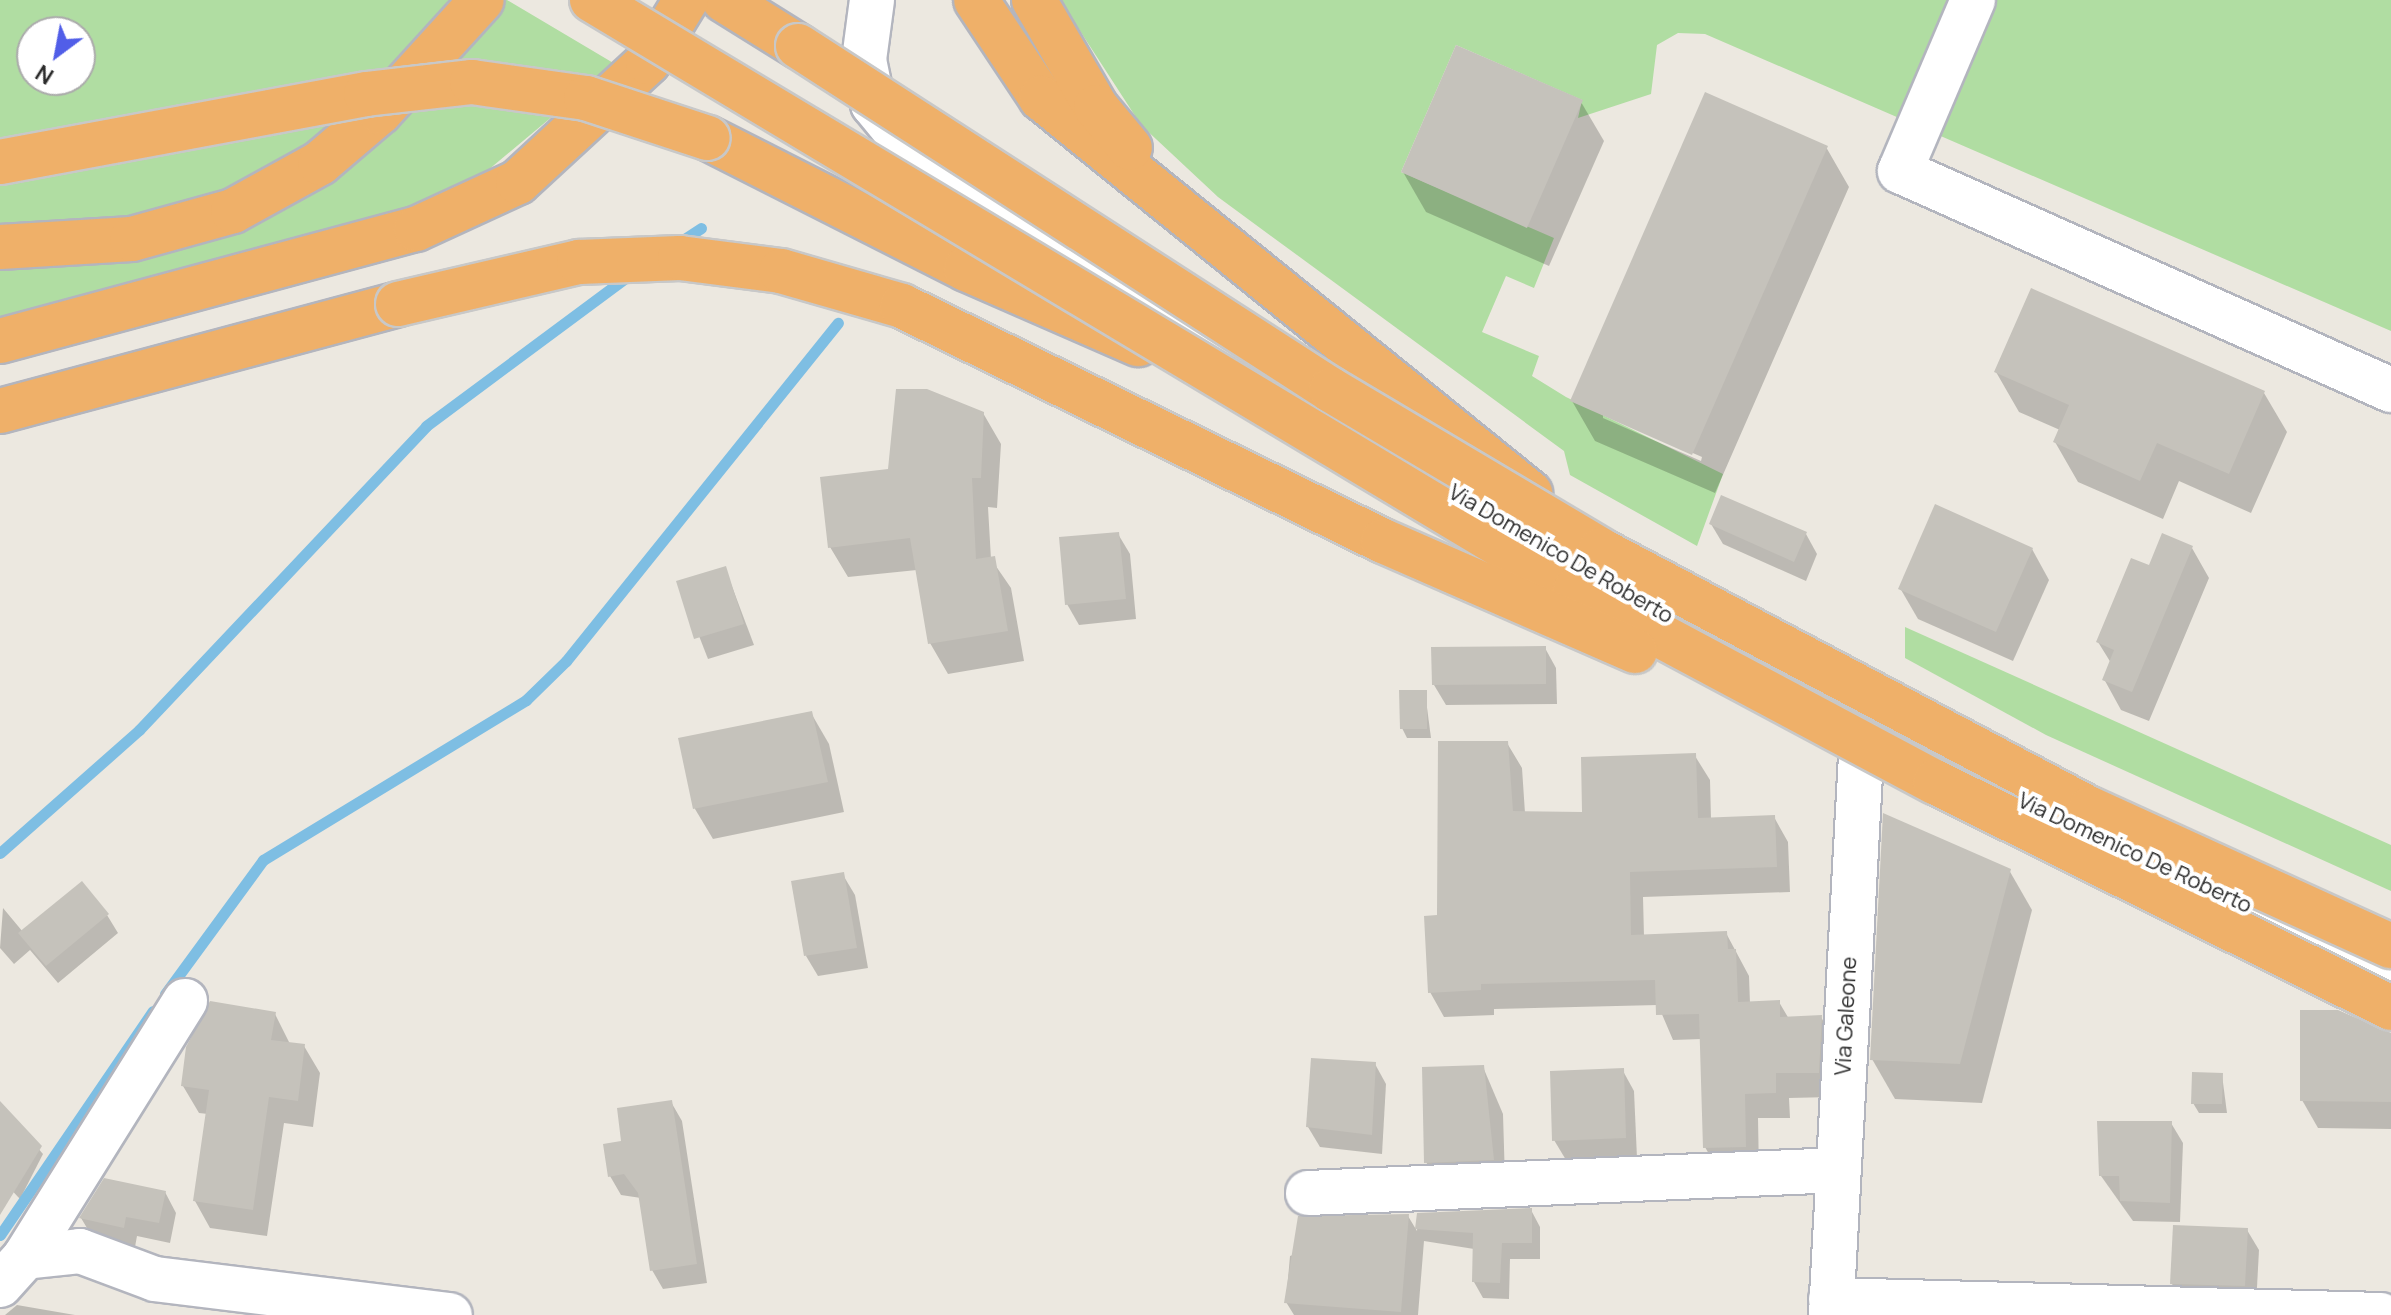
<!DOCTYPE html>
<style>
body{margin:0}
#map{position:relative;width:2391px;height:1315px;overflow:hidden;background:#ece8e0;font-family:Manrope,sans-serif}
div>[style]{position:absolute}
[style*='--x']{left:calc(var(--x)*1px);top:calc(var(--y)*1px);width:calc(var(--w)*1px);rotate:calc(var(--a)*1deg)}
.green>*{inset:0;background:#b0dda2}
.shadow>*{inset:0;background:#0003}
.stream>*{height:11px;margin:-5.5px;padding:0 5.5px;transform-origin:5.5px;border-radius:5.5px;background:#7ebee3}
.building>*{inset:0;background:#c5c2bb}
.roads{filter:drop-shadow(2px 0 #b3b5be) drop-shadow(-2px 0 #b3b5be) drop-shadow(0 2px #b3b5be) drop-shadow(0 -2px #b3b5be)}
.minor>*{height:44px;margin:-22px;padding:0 22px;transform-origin:22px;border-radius:22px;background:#fff}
.highway>*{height:44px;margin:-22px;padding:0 22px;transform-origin:22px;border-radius:22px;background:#efb069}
.bridges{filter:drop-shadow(2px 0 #c8c8c8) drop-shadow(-2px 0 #c8c8c8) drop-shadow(0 2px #c8c8c8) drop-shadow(0 -2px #c8c8c8)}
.highway-bridge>*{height:44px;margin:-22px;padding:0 22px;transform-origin:22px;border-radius:22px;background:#efb069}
span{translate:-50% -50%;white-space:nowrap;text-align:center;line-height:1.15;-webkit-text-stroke:8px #fff;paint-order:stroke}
.street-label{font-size:22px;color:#2c2c2c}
.north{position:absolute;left:16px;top:16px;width:80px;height:80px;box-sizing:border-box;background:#fff;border:2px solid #ababab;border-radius:50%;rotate:212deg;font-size:22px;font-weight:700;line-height:32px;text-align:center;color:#2c2c2c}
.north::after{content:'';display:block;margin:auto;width:28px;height:36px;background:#515ee8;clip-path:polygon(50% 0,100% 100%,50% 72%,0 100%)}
</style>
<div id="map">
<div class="green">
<div style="clip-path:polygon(evenodd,0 0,507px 0,615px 64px,481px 176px,364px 227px,0 322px,0 0,32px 32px,80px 32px,80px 80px,32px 80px,32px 32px)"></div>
<div style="clip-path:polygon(1060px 0,2391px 0,2391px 331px,1705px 34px,1678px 33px,1657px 45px,1651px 94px,1578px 118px,1582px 100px,1456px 45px,1401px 172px,1554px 238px,1534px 288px,1506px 276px,1482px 332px,1539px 356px,1532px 376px,1566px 397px,1723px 474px,1697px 546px,1570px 475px,1564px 451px,1218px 197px,1141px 125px)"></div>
<div style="clip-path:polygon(1905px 627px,2391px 845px,2391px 891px,2046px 735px,1905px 658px)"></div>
</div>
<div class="shadow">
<div style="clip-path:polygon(1581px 102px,1604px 141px,1549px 266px,1426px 212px,1403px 172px)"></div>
<div style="clip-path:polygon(evenodd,1826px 147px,1849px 187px,1715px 493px,1595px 441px,1572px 401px,1826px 147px,1603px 414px,1702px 457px,1701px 461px,1603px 418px,1603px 414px)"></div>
<div style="clip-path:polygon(1996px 372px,2264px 393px,2287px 432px,2251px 513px,2179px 481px,2163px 519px,2078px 482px,2055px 442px,2060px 430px,2019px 412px)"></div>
<div style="clip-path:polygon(983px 413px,1001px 444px,997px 508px,988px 507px,991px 559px,1011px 588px,1024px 661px,948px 674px,930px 643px,917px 570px,848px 577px,830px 547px,890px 471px)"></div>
<div style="clip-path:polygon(1711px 524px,1806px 534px,1817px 554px,1806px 581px,1723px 544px)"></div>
<div style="clip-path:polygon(1118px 534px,1130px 554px,1136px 619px,1079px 625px,1067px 604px)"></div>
<div style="clip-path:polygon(2192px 548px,2209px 578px,2149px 721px,2121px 710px,2104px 679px,2111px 663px,2098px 642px,2150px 568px)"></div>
<div style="clip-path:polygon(2032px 549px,2049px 580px,2013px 661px,1918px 619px,1900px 588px)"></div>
<div style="clip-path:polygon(725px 568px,754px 645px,708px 659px,678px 582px)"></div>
<div style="clip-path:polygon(1545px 648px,1556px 668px,1557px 704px,1446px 705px,1434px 685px)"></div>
<div style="clip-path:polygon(1425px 692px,1431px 738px,1407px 738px,1402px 728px)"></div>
<div style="clip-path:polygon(811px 713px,829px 744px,844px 812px,713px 839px,695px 809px,681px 740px)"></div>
<div style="clip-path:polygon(1507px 743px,1522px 768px,1525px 813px,1584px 814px,1695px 756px,1710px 780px,1711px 819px,1774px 817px,1788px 842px,1790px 892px,1643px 897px,1644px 936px,1726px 933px,1749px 976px,1750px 1003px,1779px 1002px,1789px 1019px,1821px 1017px,1835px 1042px,1832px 1097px,1789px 1098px,1790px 1118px,1758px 1118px,1759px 1172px,1719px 1172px,1705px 1147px,1702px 1039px,1673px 1040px,1658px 1005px,1494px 1009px,1494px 1015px,1444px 1017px,1430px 992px,1439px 917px)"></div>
<div style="clip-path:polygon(2009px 870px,2032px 910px,1982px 1103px,1895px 1099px,1872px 1059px)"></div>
<div style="clip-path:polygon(843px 875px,855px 895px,868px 968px,818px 976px,806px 956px)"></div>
<div style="clip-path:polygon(3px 908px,23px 932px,107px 915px,118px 933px,58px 983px,30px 950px,14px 964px,0 948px)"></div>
<div style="clip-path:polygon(275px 1014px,290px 1044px,304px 1046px,320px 1073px,313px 1127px,284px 1123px,267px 1236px,210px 1228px,195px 1201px,208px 1114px,199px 1113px,183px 1086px)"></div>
<div style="clip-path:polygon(2391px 1035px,2391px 1129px,2318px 1128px,2302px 1100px)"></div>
<div style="clip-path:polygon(1375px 1064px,1386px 1084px,1382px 1154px,1320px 1147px,1308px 1127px)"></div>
<div style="clip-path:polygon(1483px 1067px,1503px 1114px,1505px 1180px,1438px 1183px,1426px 1162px)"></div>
<div style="clip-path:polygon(1623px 1071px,1634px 1091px,1637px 1158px,1566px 1160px,1554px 1140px)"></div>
<div style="clip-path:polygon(2222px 1075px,2227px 1113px,2199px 1113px,2193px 1103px)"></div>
<div style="clip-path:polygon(671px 1102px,682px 1121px,707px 1283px,663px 1289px,652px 1270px,641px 1198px,621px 1195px,610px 1176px,624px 1143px)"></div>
<div style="clip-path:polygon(0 1104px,43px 1154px,20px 1199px,0 1178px)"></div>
<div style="clip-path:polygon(2171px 1123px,2183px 1143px,2180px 1222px,2133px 1221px,2101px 1176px)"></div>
<div style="clip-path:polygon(165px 1192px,176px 1213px,170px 1243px,137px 1236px,135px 1247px,93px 1238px,81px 1218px)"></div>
<div style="clip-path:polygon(1531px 1210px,1540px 1227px,1540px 1259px,1510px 1259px,1509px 1299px,1483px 1298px,1474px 1282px,1474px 1249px,1424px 1241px,1418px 1315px,1294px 1315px,1286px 1302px,1290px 1256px,1408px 1216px,1417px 1231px,1418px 1215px)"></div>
<div style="clip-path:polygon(2247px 1230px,2259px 1250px,2256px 1306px,2184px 1304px,2172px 1284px)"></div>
<div style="clip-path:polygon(17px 1305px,75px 1315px,5px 1315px)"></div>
</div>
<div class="stream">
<div style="--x:675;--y:245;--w:31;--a:-33"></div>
<div style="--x:0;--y:853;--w:186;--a:-41.5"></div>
<div style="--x:139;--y:730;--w:418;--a:-46.6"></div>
<div style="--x:426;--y:426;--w:255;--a:-36.6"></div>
<div style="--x:165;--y:994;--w:166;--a:-53.8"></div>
<div style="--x:263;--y:860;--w:308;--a:-31.3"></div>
<div style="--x:526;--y:700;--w:56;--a:-44.3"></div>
<div style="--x:566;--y:661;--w:434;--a:-51.2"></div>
<div style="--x:0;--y:1235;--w:271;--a:-55.7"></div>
</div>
<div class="building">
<div style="clip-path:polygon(1456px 45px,1583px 100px,1527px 228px,1401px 172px)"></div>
<div style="clip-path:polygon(1705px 92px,1828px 146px,1692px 455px,1570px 401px)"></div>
<div style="clip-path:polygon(2031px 288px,2265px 391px,2229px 474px,2157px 443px,2140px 481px,2053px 442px,2069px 405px,1994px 372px)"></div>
<div style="clip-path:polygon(896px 389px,927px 389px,984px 412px,981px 478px,972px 478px,976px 559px,995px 556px,1008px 631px,928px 644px,910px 538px,828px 548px,820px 477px,888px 469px)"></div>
<div style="clip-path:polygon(1721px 495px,1807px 532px,1794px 562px,1709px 524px)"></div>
<div style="clip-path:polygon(1935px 504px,2033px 548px,1996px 632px,1898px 589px)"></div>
<div style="clip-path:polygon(1119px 532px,1126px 599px,1065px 605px,1059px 537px)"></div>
<div style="clip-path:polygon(2162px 533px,2193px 546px,2132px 692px,2102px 680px,2114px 650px,2096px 642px,2131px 558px,2149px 565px)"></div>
<div style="clip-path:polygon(726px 566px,744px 624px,694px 639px,676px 581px)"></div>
<div style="clip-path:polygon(1546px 646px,1546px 684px,1432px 685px,1431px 647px)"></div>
<div style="clip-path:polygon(1399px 690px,1427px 690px,1427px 729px,1400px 729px)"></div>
<div style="clip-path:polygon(812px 711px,828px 782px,693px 809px,678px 738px)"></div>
<div style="clip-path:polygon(1438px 741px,1508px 741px,1513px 811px,1582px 812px,1581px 757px,1696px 753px,1698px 818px,1775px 815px,1777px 867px,1630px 872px,1631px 935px,1727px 931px,1728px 949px,1736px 949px,1738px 1002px,1780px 1000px,1780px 1017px,1822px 1015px,1819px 1073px,1776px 1073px,1776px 1093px,1745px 1094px,1746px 1147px,1703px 1148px,1699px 1014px,1656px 1015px,1655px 980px,1481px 984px,1481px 990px,1428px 993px,1424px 916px,1437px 915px)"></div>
<div style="clip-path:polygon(1883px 813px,2011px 869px,1960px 1064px,1870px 1060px)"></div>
<div style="clip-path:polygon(844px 872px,857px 948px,804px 956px,791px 881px)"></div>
<div style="clip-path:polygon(82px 881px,109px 914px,46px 966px,18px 933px)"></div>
<div style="clip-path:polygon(210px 1001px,276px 1012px,271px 1040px,305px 1044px,298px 1101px,269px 1097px,253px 1210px,193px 1201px,209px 1090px,181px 1086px,186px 1047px)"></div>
<div style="clip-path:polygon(2300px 1010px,2338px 1010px,2391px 1033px,2391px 1102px,2300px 1101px)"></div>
<div style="clip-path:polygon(1311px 1058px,1376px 1062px,1372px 1135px,1306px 1127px)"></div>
<div style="clip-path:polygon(1484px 1065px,1494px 1160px,1424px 1163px,1422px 1067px)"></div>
<div style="clip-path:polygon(1624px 1068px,1626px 1138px,1552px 1141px,1550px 1071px)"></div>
<div style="clip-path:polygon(2192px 1072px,2223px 1073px,2222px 1104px,2191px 1104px)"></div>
<div style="clip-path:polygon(672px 1100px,697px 1264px,650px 1271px,638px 1193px,624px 1174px,608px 1177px,603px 1144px,621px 1141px,617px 1108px)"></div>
<div style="clip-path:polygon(0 1101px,42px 1146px,0 1215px)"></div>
<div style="clip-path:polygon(2097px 1121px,2172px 1121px,2170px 1203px,2120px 1201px,2119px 1176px,2099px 1176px)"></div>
<div style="clip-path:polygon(104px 1178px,166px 1191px,159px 1223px,126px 1217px,124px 1228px,79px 1218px)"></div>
<div style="clip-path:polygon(1532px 1208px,1532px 1243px,1502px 1243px,1500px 1283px,1472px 1282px,1473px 1233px,1415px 1229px,1417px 1213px)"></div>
<div style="clip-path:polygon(1409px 1214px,1401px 1312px,1284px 1303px,1298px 1216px)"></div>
<div style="clip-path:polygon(2173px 1225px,2248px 1228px,2245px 1286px,2170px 1284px)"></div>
</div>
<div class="roads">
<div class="minor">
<div style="--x:872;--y:0;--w:61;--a:97.6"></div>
<div style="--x:864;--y:60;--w:45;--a:78.4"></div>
<div style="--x:873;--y:104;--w:58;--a:50.6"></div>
<div style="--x:910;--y:149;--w:446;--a:33"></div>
<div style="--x:1973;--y:0;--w:186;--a:113.1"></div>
<div style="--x:1900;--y:171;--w:538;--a:24.04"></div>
<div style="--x:1413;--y:468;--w:311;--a:30.1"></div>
<div style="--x:1771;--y:671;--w:259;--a:27.2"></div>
<div style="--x:2001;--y:789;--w:431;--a:25.3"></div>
<div style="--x:1308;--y:1193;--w:530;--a:-2.48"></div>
<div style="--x:25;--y:1257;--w:302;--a:-58"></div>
<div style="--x:0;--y:1285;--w:38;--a:-48"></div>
<div style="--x:25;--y:1257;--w:55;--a:-6.2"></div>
<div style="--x:80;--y:1251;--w:80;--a:20.5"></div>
<div style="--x:155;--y:1279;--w:297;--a:7"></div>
<div style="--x:1831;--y:1300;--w:550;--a:1.56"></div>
<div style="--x:1831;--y:1315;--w:598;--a:-86.93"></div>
</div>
<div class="highway">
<div style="--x:724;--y:0;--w:87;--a:31.9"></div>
<div style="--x:976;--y:0;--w:118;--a:56.4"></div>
<div style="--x:1041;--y:98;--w:629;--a:38.93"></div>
<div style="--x:1034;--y:0;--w:124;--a:59.9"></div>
<div style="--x:1096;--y:107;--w:53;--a:50.3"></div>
<div style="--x:708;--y:138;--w:289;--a:26.9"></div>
<div style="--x:966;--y:269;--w:188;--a:23.6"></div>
<div style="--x:0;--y:247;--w:132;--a:-3.5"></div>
<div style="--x:132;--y:239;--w:105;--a:-15.5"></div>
<div style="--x:233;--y:211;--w:99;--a:-28.9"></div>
<div style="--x:320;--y:163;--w:79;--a:-40.4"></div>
<div style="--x:380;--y:112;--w:151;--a:-47.7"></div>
<div style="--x:0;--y:341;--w:431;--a:-15.1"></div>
<div style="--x:416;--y:229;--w:112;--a:-24.7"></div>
<div style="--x:518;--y:182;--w:177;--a:-42.7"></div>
<div style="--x:648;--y:62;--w:73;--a:-58.5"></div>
<div style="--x:0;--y:411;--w:412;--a:-15"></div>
</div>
</div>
<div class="bridges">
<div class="highway-bridge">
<div style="--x:592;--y:0;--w:1146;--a:30.97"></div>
<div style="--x:1575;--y:590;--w:408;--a:28.1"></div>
<div style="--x:1935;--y:782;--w:509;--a:26.36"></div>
<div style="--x:798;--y:46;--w:634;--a:32.84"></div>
<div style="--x:1331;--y:390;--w:313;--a:30.7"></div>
<div style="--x:1600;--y:550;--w:554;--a:27.86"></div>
<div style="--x:2090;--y:809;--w:331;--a:24.5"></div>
<div style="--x:0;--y:162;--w:372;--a:-10.5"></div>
<div style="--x:366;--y:94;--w:107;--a:-6.5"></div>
<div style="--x:472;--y:82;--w:115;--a:8"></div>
<div style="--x:586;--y:98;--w:128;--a:18.2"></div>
<div style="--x:398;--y:304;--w:186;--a:-13.1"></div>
<div style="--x:579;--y:262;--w:101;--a:-2.3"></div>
<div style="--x:680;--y:258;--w:102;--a:7.3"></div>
<div style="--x:781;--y:271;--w:126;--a:16.1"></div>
<div style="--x:902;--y:306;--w:535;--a:26.04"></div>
<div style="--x:1383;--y:541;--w:275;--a:23.6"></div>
</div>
</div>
<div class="street-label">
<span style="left:1561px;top:554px;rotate:30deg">Via Domenico De Roberto</span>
<span style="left:2135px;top:853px;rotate:25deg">Via Domenico De Roberto</span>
<span style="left:1846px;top:1016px;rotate:-87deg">Via Galeone</span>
</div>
<div class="north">N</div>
</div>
